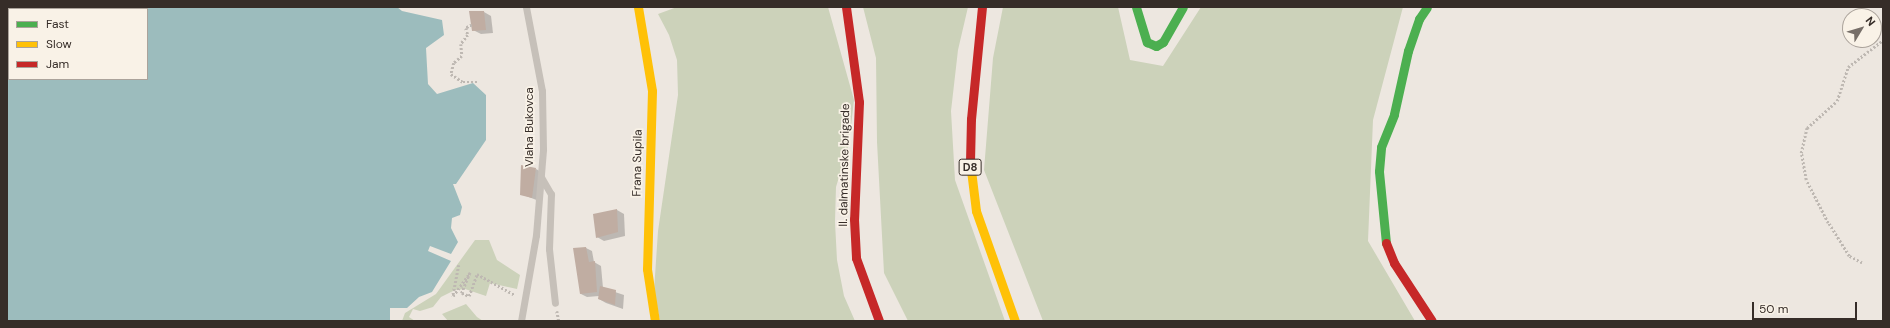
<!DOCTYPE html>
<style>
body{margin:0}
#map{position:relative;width:1890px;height:328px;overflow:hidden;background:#ede7e0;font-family:"DM Sans",sans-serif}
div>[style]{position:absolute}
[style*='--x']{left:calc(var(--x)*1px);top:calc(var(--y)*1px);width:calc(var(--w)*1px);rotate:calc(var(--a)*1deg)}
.green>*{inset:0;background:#ccd2ba}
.water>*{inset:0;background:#9cbcbd}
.shadow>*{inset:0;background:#0003}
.building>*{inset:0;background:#c0ada2}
.path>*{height:2.5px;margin-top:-1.25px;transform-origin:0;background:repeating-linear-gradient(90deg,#beb8b2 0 2px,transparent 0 4px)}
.lane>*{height:7px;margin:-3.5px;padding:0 3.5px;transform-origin:3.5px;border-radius:3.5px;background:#c6c0b9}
.fast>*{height:9px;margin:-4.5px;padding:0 4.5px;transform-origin:4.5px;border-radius:4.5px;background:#4caf50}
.slow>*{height:9px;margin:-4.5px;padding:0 4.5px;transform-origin:4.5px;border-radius:4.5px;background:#ffc107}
.jam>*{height:9px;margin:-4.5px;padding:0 4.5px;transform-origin:4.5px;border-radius:4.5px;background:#c62828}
span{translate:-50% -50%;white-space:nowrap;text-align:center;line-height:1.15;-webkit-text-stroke:3.5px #f9f2e7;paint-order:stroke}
.shield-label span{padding:1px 3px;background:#f9f2e7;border:1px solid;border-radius:3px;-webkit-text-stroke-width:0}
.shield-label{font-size:11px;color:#362d28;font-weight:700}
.street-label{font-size:12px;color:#362d28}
.frame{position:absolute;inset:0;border:8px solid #362d28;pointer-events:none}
.legend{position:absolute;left:8px;top:8px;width:140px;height:72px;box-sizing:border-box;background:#f9f2e7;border:1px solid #aba39b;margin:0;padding:5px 7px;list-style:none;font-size:12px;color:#362d28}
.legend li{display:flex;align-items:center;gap:8px;height:20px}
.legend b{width:20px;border:1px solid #aba39b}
.north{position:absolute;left:1842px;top:8px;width:40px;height:40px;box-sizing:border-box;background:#f9f2e7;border:1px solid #aba39b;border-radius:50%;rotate:52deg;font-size:11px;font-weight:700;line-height:16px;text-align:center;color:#362d28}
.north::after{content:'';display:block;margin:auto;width:14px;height:18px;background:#766e68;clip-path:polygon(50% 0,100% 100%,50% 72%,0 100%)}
.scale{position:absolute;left:1752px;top:302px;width:105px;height:18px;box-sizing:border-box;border:2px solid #362d28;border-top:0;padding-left:5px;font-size:12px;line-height:14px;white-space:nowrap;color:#362d28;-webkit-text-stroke:3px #f9f2e7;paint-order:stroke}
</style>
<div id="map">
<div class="green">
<div style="clip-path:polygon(677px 7px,828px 7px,854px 100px,849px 144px,836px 187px,835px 222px,837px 260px,844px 296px,855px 321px,660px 321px,654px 291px,658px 231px,678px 95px,677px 60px,669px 35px,658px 14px)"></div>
<div style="clip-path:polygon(863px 7px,968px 7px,958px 50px,951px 111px,955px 180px,1005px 321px,908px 321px,884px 273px,877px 142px,876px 58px)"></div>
<div style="clip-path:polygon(1003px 7px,1118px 7px,1130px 60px,1163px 66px,1201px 7px,1403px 7px,1373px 120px,1368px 241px,1415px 321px,1043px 321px,984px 170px,993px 58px)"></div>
<div style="clip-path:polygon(475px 240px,489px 240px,497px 260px,520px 275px,517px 289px,490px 283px,486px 296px,465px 289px,455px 290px,441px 297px,433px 307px,420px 311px,413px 309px,409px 317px,415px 321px,402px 321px,405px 313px,436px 294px)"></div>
<div style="clip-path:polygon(466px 304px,477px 317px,483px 321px,448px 321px,442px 314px)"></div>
</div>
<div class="water">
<div style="clip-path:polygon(evenodd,7px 7px,397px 7px,402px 11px,442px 20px,444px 35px,426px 48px,428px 84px,437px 94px,473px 83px,486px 95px,486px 140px,456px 184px,453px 184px,462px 207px,460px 215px,452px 218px,451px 228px,458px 242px,451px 254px,430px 246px,428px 251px,451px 261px,432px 292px,419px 297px,407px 308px,390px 308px,390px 321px,7px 321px,7px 7px,9px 9px,147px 9px,147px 79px,9px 79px,9px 9px)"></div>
</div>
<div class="shadow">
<div style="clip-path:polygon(484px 12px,491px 16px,493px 33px,481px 34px,473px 30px)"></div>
<div style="clip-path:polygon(536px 169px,543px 173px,539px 201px,521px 194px)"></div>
<div style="clip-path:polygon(617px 210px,624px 214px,625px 236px,604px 241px,597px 237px)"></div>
<div style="clip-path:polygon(586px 248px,592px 251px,594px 262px,601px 266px,603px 288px,624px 295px,623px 309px,606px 303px,599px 299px,599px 296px,587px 297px,581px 294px)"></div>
</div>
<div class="building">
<div style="clip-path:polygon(469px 11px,484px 11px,486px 30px,472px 31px)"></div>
<div style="clip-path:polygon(521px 165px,536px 168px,532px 198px,520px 195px)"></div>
<div style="clip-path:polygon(617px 209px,618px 232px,596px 238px,593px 214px)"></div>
<div style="clip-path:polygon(586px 247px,589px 262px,595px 261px,597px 292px,580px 294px,573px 248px)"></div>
<div style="clip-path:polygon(600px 286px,616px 290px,615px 305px,598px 299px)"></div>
</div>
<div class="path">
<div style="--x:472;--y:25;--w:7;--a:153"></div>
<div style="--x:466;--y:28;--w:7;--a:74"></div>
<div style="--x:468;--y:35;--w:11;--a:128"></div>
<div style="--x:461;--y:44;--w:12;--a:85"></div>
<div style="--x:462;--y:56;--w:11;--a:139"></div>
<div style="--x:454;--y:63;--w:11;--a:105"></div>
<div style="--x:451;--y:74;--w:14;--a:34"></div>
<div style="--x:463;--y:82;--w:15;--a:0"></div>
<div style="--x:1862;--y:263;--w:15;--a:-152"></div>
<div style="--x:1849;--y:256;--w:39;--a:-122"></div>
<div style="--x:1828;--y:223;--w:48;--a:-117.1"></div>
<div style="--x:1806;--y:180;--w:27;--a:-100"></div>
<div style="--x:1801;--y:153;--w:26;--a:-77"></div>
<div style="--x:1807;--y:128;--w:40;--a:-42"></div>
<div style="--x:1837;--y:101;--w:36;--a:-72"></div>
<div style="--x:1848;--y:67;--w:44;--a:-37.6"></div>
<div style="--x:459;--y:265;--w:32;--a:101"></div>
<div style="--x:453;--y:296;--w:29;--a:-54"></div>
<div style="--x:470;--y:273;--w:22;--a:112"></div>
<div style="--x:462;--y:293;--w:8;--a:23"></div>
<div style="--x:469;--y:296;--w:23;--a:-70"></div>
<div style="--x:477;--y:274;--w:43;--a:28.9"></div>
<div style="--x:557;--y:311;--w:10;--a:79"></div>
</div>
<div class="lane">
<div style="--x:541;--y:177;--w:20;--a:60"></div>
<div style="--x:551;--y:194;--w:55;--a:92.1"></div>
<div style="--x:549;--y:249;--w:54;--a:83.7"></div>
<div style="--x:521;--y:321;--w:87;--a:-80.1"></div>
<div style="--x:536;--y:235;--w:86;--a:-85.3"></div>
<div style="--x:543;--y:149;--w:58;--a:-91"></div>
<div style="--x:542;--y:91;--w:86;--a:-100.8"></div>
</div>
<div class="fast">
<div style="--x:1136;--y:7;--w:37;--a:73"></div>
<div style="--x:1147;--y:42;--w:10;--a:24"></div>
<div style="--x:1156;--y:46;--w:8;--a:-30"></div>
<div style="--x:1163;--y:42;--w:40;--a:-60.3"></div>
<div style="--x:1386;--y:243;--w:72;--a:-95.6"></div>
<div style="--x:1379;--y:171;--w:24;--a:-85"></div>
<div style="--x:1381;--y:147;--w:35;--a:-68"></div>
<div style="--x:1394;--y:114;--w:65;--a:-77.5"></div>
<div style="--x:1408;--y:51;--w:34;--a:-71"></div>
<div style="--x:1419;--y:19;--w:14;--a:-56"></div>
</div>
<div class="slow">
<div style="--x:638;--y:7;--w:85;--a:80.5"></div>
<div style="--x:652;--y:91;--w:178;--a:91.6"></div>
<div style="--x:647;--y:269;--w:53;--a:81.3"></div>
<div style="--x:970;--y:162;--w:49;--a:83"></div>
<div style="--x:976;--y:211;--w:117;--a:70.5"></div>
</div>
<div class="jam">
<div style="--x:846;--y:7;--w:96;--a:82.2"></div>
<div style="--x:859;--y:102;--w:117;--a:92.4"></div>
<div style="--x:854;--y:219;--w:39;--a:87"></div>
<div style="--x:856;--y:258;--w:67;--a:69.9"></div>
<div style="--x:970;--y:162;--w:43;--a:-88.7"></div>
<div style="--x:971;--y:119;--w:113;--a:-84.4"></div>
<div style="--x:1386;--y:243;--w:22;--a:68"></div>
<div style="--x:1394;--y:263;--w:69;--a:56.8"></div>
</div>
<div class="shield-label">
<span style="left:970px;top:167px">D8</span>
</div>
<div class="street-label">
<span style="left:530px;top:127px;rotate:-90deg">Vlaha Bukovca</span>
<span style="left:638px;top:163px;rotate:-89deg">Frana Supila</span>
<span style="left:845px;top:165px;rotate:-89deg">II. dalmatinske brigade</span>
</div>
<div class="frame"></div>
<ul class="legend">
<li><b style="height:5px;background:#4caf50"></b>Fast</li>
<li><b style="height:5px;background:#ffc107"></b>Slow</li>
<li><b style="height:5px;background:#c62828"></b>Jam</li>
</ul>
<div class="north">N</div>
<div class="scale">50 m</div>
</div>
